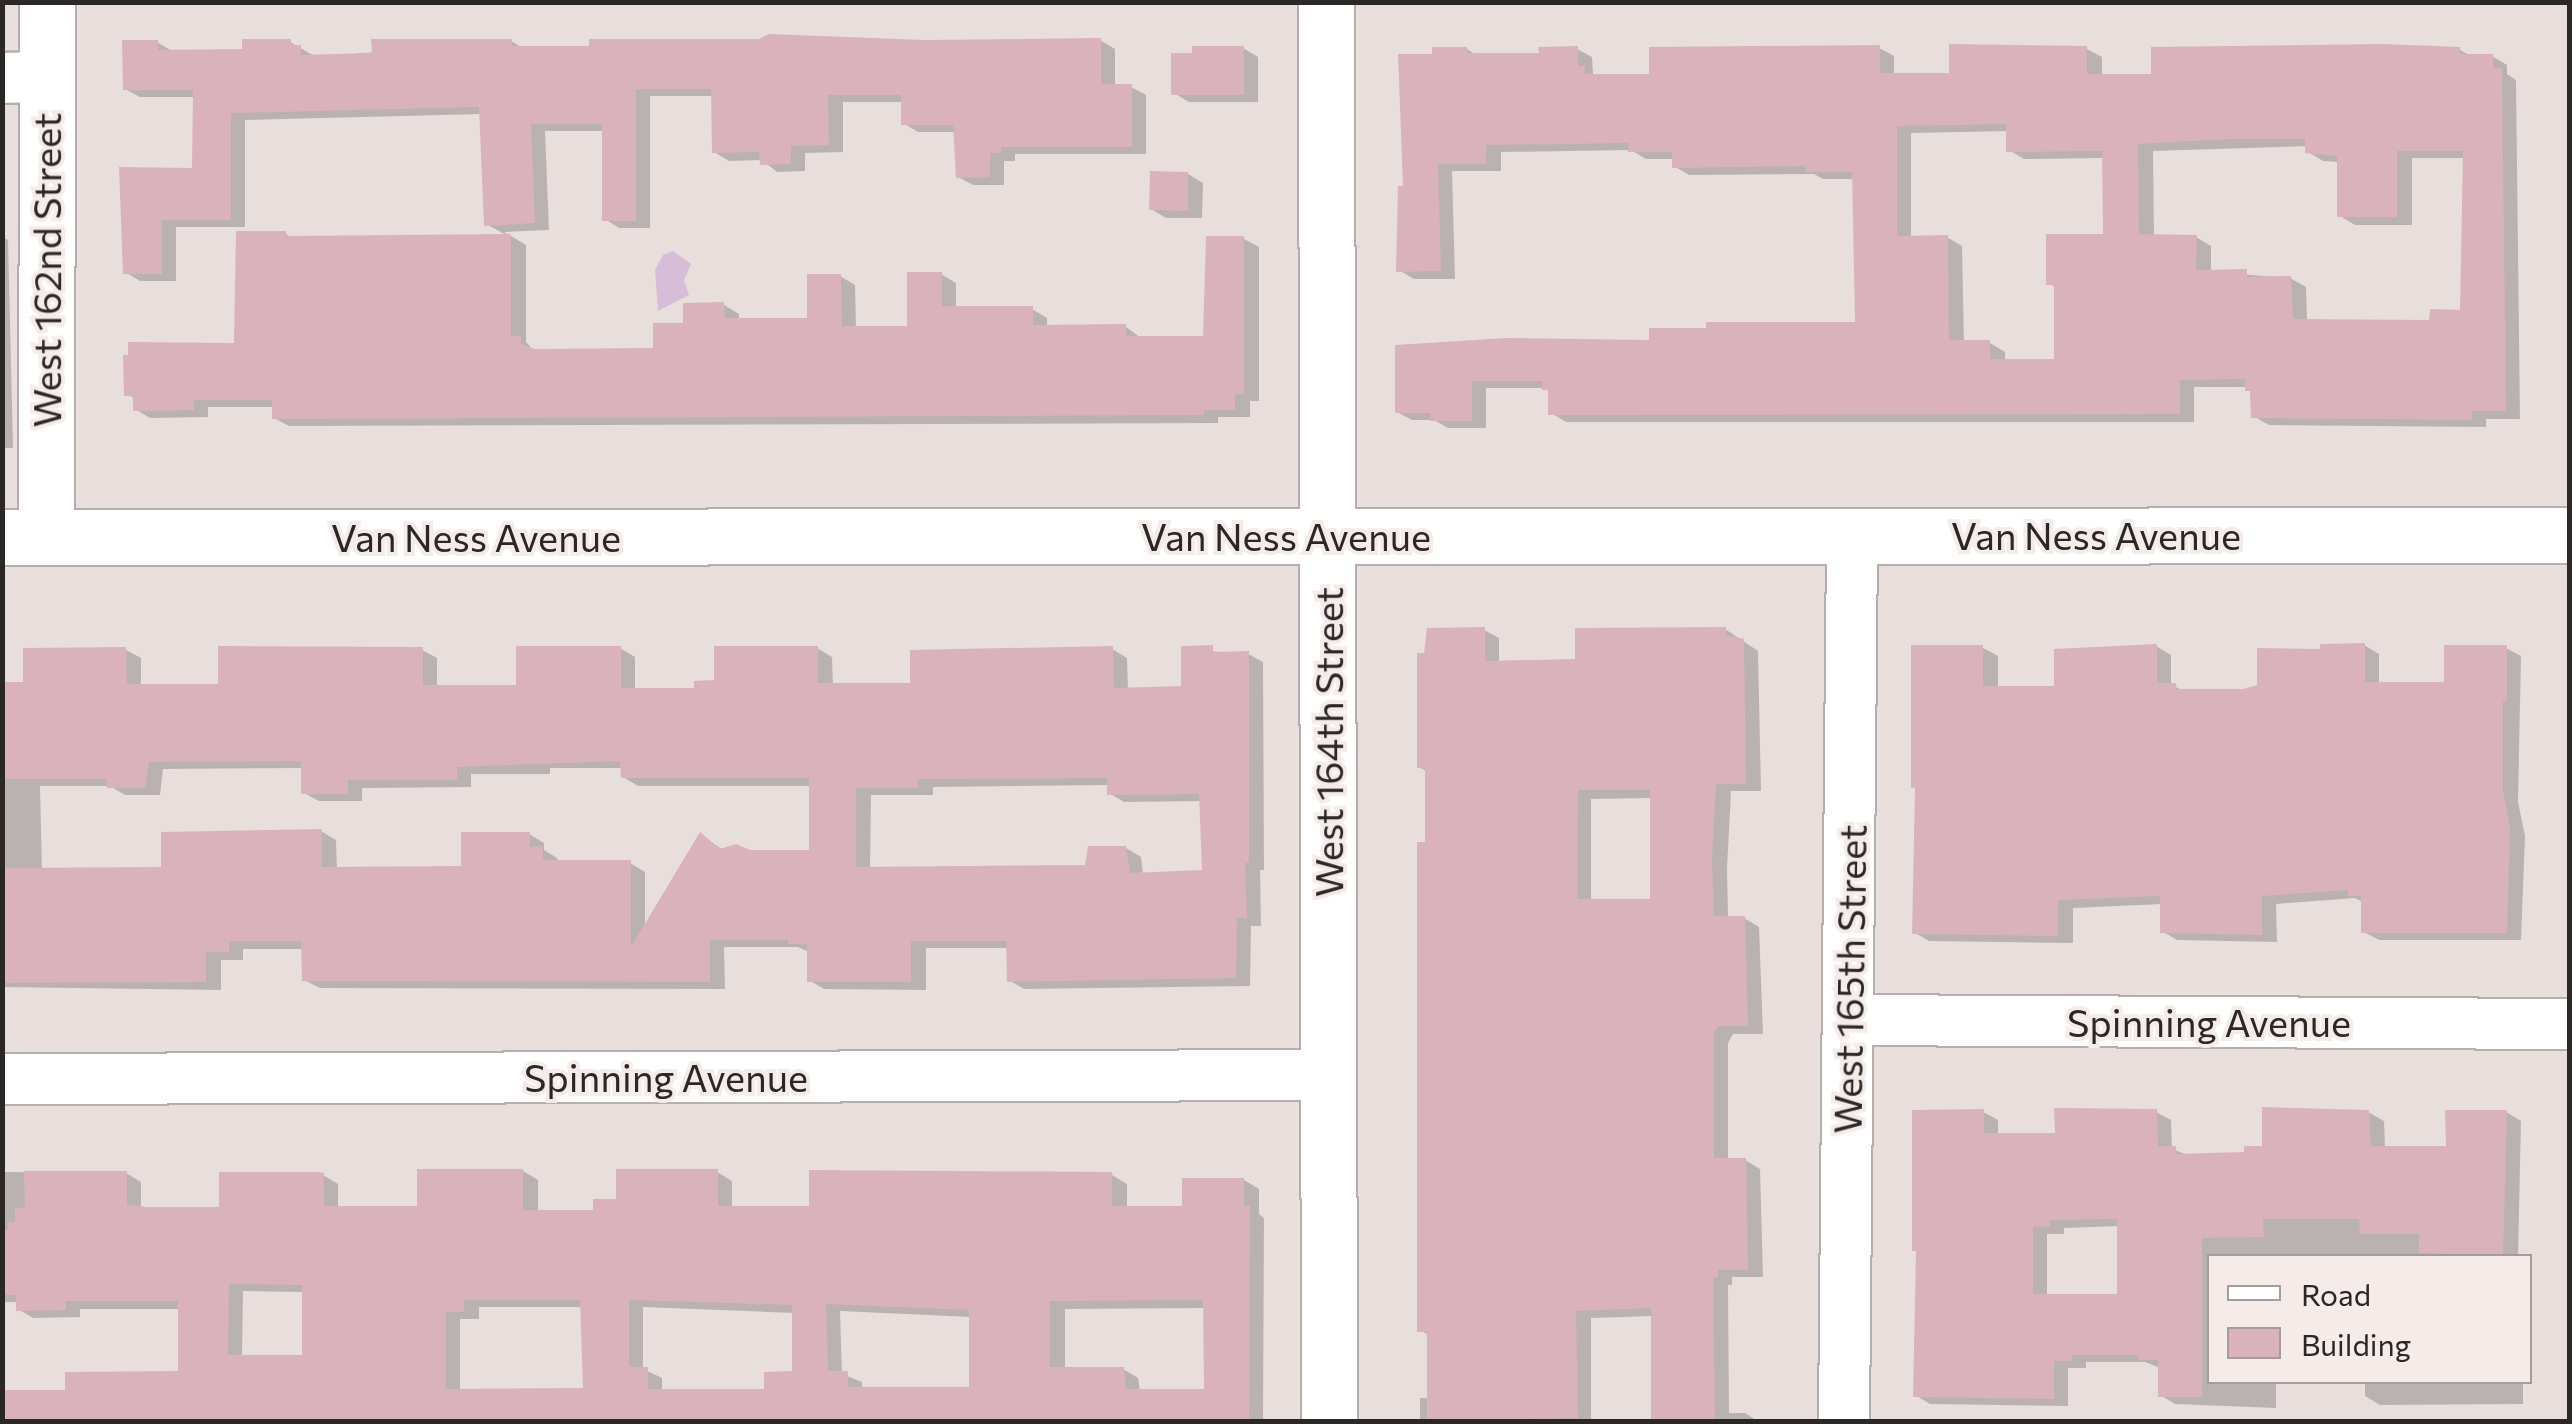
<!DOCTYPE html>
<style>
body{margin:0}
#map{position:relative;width:2572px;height:1424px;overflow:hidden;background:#e8dfdc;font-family:Commissioner,sans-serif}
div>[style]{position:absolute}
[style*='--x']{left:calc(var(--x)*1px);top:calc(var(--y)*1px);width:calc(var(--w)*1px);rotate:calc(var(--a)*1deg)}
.water>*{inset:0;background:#d8bdd8}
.shadow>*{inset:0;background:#0003}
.building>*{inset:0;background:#dab2bd}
.roads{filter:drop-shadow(2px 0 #b6aeac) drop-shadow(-2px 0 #b6aeac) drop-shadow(0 2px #b6aeac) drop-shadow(0 -2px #b6aeac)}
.street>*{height:50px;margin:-25px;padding:0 25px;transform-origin:25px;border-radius:25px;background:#fff}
.secondary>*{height:55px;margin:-27.5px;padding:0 27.5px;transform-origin:27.5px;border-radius:27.5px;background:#fff}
span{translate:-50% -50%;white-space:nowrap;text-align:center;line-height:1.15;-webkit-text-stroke:8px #f5ecea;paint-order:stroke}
.street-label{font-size:38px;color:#2a2726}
.frame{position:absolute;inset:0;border:5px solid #2a2726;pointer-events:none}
.legend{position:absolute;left:2207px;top:1254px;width:325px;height:130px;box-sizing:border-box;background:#f5ecea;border:2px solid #a49d9c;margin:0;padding:12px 18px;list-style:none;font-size:30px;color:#2a2726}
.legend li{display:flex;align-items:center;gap:20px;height:50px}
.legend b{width:50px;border:2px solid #a49d9c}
</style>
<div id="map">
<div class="water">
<div style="clip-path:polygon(673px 251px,691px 264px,684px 280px,689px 295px,658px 311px,655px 270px,663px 255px)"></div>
</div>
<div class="shadow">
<div style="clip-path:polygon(1100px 40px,1115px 49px,1115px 87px,1131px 87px,1146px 95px,1146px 154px,1015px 154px,1015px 161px,1004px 161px,1004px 185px,973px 185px,958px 177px,956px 132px,918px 132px,903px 123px,903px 102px,843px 102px,843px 152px,805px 153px,805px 171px,777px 172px,762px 160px,729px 161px,714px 152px,713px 96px,650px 96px,650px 228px,619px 228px,605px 219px,605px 131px,545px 131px,549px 230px,504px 232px,526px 245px,526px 342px,535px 352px,656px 351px,685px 325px,724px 305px,739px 314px,739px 321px,810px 321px,840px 276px,855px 285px,856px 329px,910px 329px,941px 274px,956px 283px,956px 309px,1032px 309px,1047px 318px,1047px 328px,1126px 327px,1141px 338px,1205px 338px,1244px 239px,1259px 247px,1259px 401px,1250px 401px,1250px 417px,1218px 417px,1218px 423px,289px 426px,274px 418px,274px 407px,208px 407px,208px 417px,150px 418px,135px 409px,135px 399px,127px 394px,237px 345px,286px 234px,294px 239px,508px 236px,486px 224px,482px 114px,245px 120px,245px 227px,176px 227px,176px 281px,140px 281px,125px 272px,195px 170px,196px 97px,140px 97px,125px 89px,157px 42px,172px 51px,244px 51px,290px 42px,316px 57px,511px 41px,525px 49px)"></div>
<div style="clip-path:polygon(1243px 48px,1258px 57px,1258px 102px,1189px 102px,1174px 93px)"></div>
<div style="clip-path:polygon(evenodd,1879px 48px,1894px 56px,1894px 75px,1951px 75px,2087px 49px,2102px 57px,2102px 76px,2154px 76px,2460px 50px,2471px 56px,2492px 56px,2507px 65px,2507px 74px,2516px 80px,2520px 419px,2486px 419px,2486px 427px,2269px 425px,2253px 416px,2253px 393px,2247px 387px,2194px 387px,2194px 422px,1566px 422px,1551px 413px,1551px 392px,1543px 388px,1486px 388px,1486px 428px,1448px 428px,1434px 420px,1412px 420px,1397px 412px,1397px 348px,1652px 343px,1857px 325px,1855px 179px,1823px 179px,1814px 174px,1689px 175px,1674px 166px,1674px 159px,1646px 159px,1631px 150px,1501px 152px,1501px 171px,1452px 171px,1455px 279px,1414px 279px,1399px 270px,1406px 189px,1435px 57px,1467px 49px,1478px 56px,1542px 56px,1577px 49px,1592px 57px,1593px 74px,1597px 76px,1651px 76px,1879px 48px,2009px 131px,2009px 150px,2024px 159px,2105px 158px,2105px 236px,2049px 283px,2057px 288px,2057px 362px,2005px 362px,2005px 352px,1990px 343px,1964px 343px,1962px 246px,1947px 237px,1911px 238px,1911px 133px,2009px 131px,1879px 48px,2308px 146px,2308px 152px,2323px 161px,2339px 162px,2340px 216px,2355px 225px,2412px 225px,2412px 158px,2466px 158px,2463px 312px,2432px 322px,2307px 321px,2306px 287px,2290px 278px,2211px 272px,2211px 246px,2196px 237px,2154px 237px,2153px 151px,2308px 146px)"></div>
<div style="clip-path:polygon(1188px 174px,1203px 183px,1202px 218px,1166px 218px,1151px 209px)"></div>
<div style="clip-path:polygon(2px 237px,8px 240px,13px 448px,2px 448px)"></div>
<div style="clip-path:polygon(evenodd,1725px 629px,1758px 651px,1761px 791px,1731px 791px,1727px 869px,1728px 918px,1744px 918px,1759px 927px,1763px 1034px,1733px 1034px,1728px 1043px,1728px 1160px,1745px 1160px,1760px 1169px,1763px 1277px,1732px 1277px,1732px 1285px,1728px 1285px,1729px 1413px,1745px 1413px,1759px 1422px,1653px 1422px,1653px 1316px,1591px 1318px,1591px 1422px,1420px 1422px,1420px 1398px,1430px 1398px,1430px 1336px,1420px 1330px,1428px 772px,1419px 767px,1484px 630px,1499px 638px,1499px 663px,1577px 662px,1725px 629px,1653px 798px,1653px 901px,1591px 901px,1591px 799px,1653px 798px)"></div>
<div style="clip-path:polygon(2364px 645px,2379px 654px,2379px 685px,2447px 685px,2506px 648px,2521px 656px,2518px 802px,2525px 836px,2521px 940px,2379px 940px,2364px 932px,2363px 902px,2355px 898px,2276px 904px,2277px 942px,2177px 940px,2162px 931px,2162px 904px,2073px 908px,2073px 943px,1929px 941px,1914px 932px,1983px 648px,1998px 656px,1998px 688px,2057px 688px,2156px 646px,2171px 655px,2171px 685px,2185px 691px,2244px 691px,2260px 687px,2322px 651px)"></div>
<div style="clip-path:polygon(evenodd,620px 648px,635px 657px,635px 690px,697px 690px,817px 648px,832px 657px,833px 686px,912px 686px,1112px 649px,1127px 658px,1128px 690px,1183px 689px,1183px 649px,1248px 654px,1263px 662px,1264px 870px,1260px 870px,1261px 926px,1251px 926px,1250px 986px,1024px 989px,1009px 980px,1009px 948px,926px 948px,926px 990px,824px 989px,809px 980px,809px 952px,798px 947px,724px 947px,725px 989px,320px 988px,304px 980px,304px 949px,243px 949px,243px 960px,221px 960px,221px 990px,2px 987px,2px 685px,25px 684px,126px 650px,141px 658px,141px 686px,220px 686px,422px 650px,437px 658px,437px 687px,519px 687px,620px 648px,304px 768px,304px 793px,319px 801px,362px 801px,362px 788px,471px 787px,471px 774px,550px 774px,550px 768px,623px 768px,623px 777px,638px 786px,811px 786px,811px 852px,723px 850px,701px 835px,645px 928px,645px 872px,630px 863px,558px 863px,557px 858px,544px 850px,544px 843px,529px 834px,464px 869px,337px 870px,336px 840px,321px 831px,163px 869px,42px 870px,40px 786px,110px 786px,125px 795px,160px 795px,163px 769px,304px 768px,620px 648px,1109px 785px,1109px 793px,1124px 802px,1202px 801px,1205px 873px,1143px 875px,1141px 857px,1126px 848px,1087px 868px,870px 869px,871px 795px,933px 795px,933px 787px,1109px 785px)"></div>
<div style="clip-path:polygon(evenodd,1983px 1112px,1998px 1120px,1998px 1136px,2057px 1136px,2156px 1112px,2171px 1120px,2172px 1149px,2190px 1156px,2246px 1155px,2368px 1112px,2384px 1121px,2385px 1148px,2448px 1148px,2506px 1112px,2521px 1121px,2518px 1256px,2210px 1256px,2210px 1382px,2276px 1382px,2276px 1408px,2175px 1404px,2160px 1395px,2160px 1368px,2145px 1362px,2086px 1362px,2086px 1368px,2068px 1368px,2068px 1406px,1930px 1404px,1915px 1395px,1983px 1112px,2120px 1226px,2120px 1297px,2047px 1297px,2047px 1234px,2064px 1234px,2064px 1228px,2120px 1226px)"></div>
<div style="clip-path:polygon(evenodd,523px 1171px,538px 1180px,538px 1213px,596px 1213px,619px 1201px,717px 1172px,732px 1181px,732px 1208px,812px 1208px,1112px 1175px,1127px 1184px,1127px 1208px,1185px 1208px,1244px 1180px,1259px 1189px,1259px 1214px,1264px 1218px,1263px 1422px,2px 1422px,68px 1392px,180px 1374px,180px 1309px,80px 1309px,80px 1317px,33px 1318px,18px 1309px,18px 1302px,2px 1302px,2px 1172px,126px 1173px,141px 1182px,141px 1209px,222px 1209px,323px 1175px,338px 1184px,338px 1209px,420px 1209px,523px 1171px,243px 1291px,304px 1292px,304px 1357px,242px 1357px,243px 1291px,523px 1171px,479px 1307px,582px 1307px,586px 1390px,460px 1391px,460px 1319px,479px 1319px,479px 1307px,523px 1171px,643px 1307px,794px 1313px,794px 1374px,766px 1391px,662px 1391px,662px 1378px,643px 1369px,643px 1307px,523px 1171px,1206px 1308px,1207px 1391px,1140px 1391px,1138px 1378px,1123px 1369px,1065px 1369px,1065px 1309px,1206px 1308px,523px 1171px,840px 1311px,971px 1317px,972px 1390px,862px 1390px,862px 1382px,842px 1374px,840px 1311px)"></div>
<div style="clip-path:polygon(2365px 1382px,2523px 1382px,2523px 1404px,2380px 1405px,2365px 1396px)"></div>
</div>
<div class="building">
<div style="clip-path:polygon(769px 34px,926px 40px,1101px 38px,1101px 84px,1132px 84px,1132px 147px,1001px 147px,1001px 153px,990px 153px,990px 177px,956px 178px,953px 125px,901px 125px,901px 95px,828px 95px,829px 145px,791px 146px,791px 164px,760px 165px,759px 152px,712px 153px,711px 89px,636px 89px,636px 221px,602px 221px,602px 124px,531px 124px,535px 223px,484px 226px,479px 107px,231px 113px,231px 220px,162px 220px,162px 274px,123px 274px,119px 167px,192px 168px,193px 90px,123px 90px,122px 40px,158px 40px,158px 50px,242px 49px,242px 39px,291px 39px,291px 45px,301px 45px,301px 55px,372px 53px,371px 39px,512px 39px,512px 46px,589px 46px,589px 39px,759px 39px)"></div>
<div style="clip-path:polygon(evenodd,1949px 44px,2087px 46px,2087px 74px,2151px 74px,2151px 47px,2383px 44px,2460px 47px,2460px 54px,2493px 54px,2493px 68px,2502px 68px,2506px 411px,2472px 411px,2472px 420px,2251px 418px,2250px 391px,2245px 391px,2245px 379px,2180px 380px,2180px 414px,1548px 415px,1548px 390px,1542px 390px,1542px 381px,1472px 381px,1472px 421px,1430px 421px,1430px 413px,1395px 413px,1395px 345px,1506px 338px,1649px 340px,1649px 328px,1706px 328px,1706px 322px,1855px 322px,1852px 172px,1805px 172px,1805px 166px,1672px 168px,1672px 152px,1628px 152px,1629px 143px,1486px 145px,1486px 164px,1438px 164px,1441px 271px,1396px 272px,1398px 186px,1403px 186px,1398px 54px,1432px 54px,1432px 47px,1467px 47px,1467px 53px,1539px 53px,1538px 47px,1578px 46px,1578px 66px,1585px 66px,1585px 74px,1649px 74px,1649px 47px,1880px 45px,1880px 73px,1949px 73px,1949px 44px,2006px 124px,2006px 152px,2102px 151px,2103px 234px,2046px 234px,2046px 285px,2054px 285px,2054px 359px,1990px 359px,1990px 340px,1949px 340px,1948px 235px,1897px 236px,1897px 126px,2006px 124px,1949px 44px,2231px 139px,2305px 139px,2305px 153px,2337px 156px,2337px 217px,2397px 217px,2397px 151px,2463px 151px,2460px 310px,2430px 309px,2429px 320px,2293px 319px,2291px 276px,2247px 277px,2247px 269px,2196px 270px,2197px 235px,2139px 234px,2138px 144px,2231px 139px)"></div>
<div style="clip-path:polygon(1192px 46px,1244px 46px,1244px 95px,1171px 95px,1171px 53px,1192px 53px)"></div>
<div style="clip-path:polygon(1150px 171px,1188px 172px,1188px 211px,1149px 210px)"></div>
<div style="clip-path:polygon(236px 231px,286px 231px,286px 236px,511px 234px,511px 336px,521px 336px,521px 344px,535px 349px,653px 348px,653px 323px,683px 323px,683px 303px,724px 302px,725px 318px,807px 318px,807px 274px,841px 274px,842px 326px,907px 326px,907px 272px,942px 272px,942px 306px,1033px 306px,1033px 325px,1126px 324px,1126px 336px,1203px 336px,1206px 236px,1244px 236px,1244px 394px,1235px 394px,1235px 410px,1204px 410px,1204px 415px,272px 419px,272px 400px,194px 400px,194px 410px,133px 411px,133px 396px,124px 396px,123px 355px,128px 355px,128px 342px,234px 343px)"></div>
<div style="clip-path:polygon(evenodd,1485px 627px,1485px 661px,1575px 659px,1575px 628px,1726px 627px,1726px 635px,1744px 639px,1746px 784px,1716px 784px,1712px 859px,1714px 916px,1745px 916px,1748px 1026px,1718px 1026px,1714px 1034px,1714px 1158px,1746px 1158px,1748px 1270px,1718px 1270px,1718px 1278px,1713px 1278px,1715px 1422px,1651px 1422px,1651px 1308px,1576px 1311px,1578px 1418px,1427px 1421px,1427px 1332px,1417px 1332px,1417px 842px,1425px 842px,1425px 768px,1417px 768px,1417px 653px,1424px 653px,1427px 628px,1485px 627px,1578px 790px,1650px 790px,1650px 899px,1577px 899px,1578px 790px)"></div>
<div style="clip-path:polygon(2365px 643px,2365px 682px,2444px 682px,2444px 645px,2507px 645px,2507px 701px,2503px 701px,2503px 792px,2510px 826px,2507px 933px,2361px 933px,2361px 896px,2348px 896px,2348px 890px,2262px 896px,2262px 935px,2160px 933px,2160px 896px,2058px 900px,2058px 936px,1912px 934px,1915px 788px,1911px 788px,1911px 645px,1983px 645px,1983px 686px,2054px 686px,2054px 649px,2157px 644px,2157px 683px,2176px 683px,2176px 689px,2243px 689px,2257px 685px,2257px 648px,2320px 649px,2320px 644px)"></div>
<div style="clip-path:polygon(evenodd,1213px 645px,1213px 652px,1249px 651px,1249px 863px,1245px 863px,1247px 918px,1237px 918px,1236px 978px,1007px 982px,1006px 941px,911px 941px,911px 982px,807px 982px,807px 944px,788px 944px,788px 940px,710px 940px,710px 982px,302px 981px,301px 941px,229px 941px,229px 952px,206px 952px,206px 982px,2px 983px,2px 868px,161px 867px,161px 832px,322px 829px,322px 867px,461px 866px,461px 832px,530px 832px,530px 847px,543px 846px,543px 860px,631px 860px,631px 947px,700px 832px,720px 849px,736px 844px,750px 850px,809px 850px,809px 778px,621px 778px,620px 761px,457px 767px,457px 780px,348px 780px,348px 794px,301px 794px,301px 761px,149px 762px,145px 788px,107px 788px,107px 779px,2px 779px,5px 682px,23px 682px,23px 648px,126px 647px,127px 684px,218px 684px,218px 646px,423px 647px,423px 685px,516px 685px,516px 646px,621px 646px,621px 688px,694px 688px,694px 681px,714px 680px,714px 646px,818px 646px,818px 683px,910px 683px,910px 650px,1113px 646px,1114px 688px,1181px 686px,1181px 646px,1213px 645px,1107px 778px,1107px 795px,1199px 794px,1202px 870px,1130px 873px,1126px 846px,1088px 846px,1085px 865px,856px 867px,856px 788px,918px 788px,918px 779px,1107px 778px)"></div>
<div style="clip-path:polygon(evenodd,2262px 1107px,2369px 1110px,2371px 1146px,2446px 1146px,2445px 1110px,2507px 1110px,2503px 1256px,2419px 1253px,2419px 1234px,2360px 1234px,2359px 1219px,2263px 1219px,2264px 1237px,2202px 1238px,2202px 1397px,2158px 1397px,2158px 1360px,2138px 1360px,2138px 1355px,2072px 1355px,2072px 1361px,2054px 1361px,2054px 1399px,1913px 1397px,1916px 1251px,1912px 1251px,1912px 1110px,1984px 1109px,1984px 1133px,2055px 1133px,2054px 1108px,2157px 1109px,2158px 1146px,2176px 1146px,2176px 1154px,2244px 1152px,2244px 1146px,2262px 1146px,2262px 1107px,2117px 1219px,2117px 1294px,2033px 1294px,2033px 1227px,2050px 1226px,2050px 1220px,2117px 1219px)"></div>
<div style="clip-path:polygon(evenodd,417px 1169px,523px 1169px,523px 1210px,593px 1210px,593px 1199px,616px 1199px,616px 1169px,718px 1169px,718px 1206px,809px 1206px,809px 1170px,1112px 1172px,1112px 1206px,1182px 1206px,1182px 1178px,1244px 1178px,1244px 1206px,1250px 1206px,1249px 1422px,2px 1422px,2px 1390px,65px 1390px,65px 1372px,178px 1371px,178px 1301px,66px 1301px,66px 1310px,16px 1311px,16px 1295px,2px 1295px,2px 1230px,8px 1230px,8px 1222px,15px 1222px,15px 1208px,25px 1208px,24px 1171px,127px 1171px,127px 1205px,147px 1207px,219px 1207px,219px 1172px,318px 1172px,324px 1173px,324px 1206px,417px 1206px,417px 1169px,229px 1284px,302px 1285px,302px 1355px,228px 1355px,229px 1284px,417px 1169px,464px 1300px,580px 1300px,583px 1388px,446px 1389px,446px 1312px,464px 1312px,464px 1300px,417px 1169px,629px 1300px,792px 1305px,792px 1371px,764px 1372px,764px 1389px,648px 1389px,648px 1367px,629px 1367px,629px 1300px,417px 1169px,1203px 1300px,1204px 1389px,1126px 1389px,1124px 1367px,1050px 1367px,1050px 1301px,1203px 1300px,417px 1169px,826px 1304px,969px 1310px,969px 1387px,848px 1387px,848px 1371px,828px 1371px,826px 1304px)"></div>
</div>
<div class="roads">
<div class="street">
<div style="--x:2;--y:78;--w:45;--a:-1.3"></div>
<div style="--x:1848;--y:1020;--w:722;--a:0.32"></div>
<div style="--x:2;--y:1079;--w:1327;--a:-0.17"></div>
<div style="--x:1844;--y:1422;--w:886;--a:-89.48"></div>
</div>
<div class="secondary">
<div style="--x:1326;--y:2;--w:1420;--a:89.88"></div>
<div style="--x:2;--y:537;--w:2568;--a:-0.04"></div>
<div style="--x:46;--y:537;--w:535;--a:-89.89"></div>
</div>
</div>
<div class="street-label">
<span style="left:46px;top:270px;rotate:-90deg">West 162nd Street</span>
<span style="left:2096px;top:535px">Van Ness Avenue</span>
<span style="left:1286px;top:536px">Van Ness Avenue</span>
<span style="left:476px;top:537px">Van Ness Avenue</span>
<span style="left:1328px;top:742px;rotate:-90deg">West 164th Street</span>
<span style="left:1849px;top:979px;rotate:-89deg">West 165th Street</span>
<span style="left:2209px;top:1022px">Spinning Avenue</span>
<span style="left:666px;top:1077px">Spinning Avenue</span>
</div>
<div class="frame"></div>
<ul class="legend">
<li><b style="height:12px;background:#fff"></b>Road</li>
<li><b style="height:28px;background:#dab2bd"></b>Building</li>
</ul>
</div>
